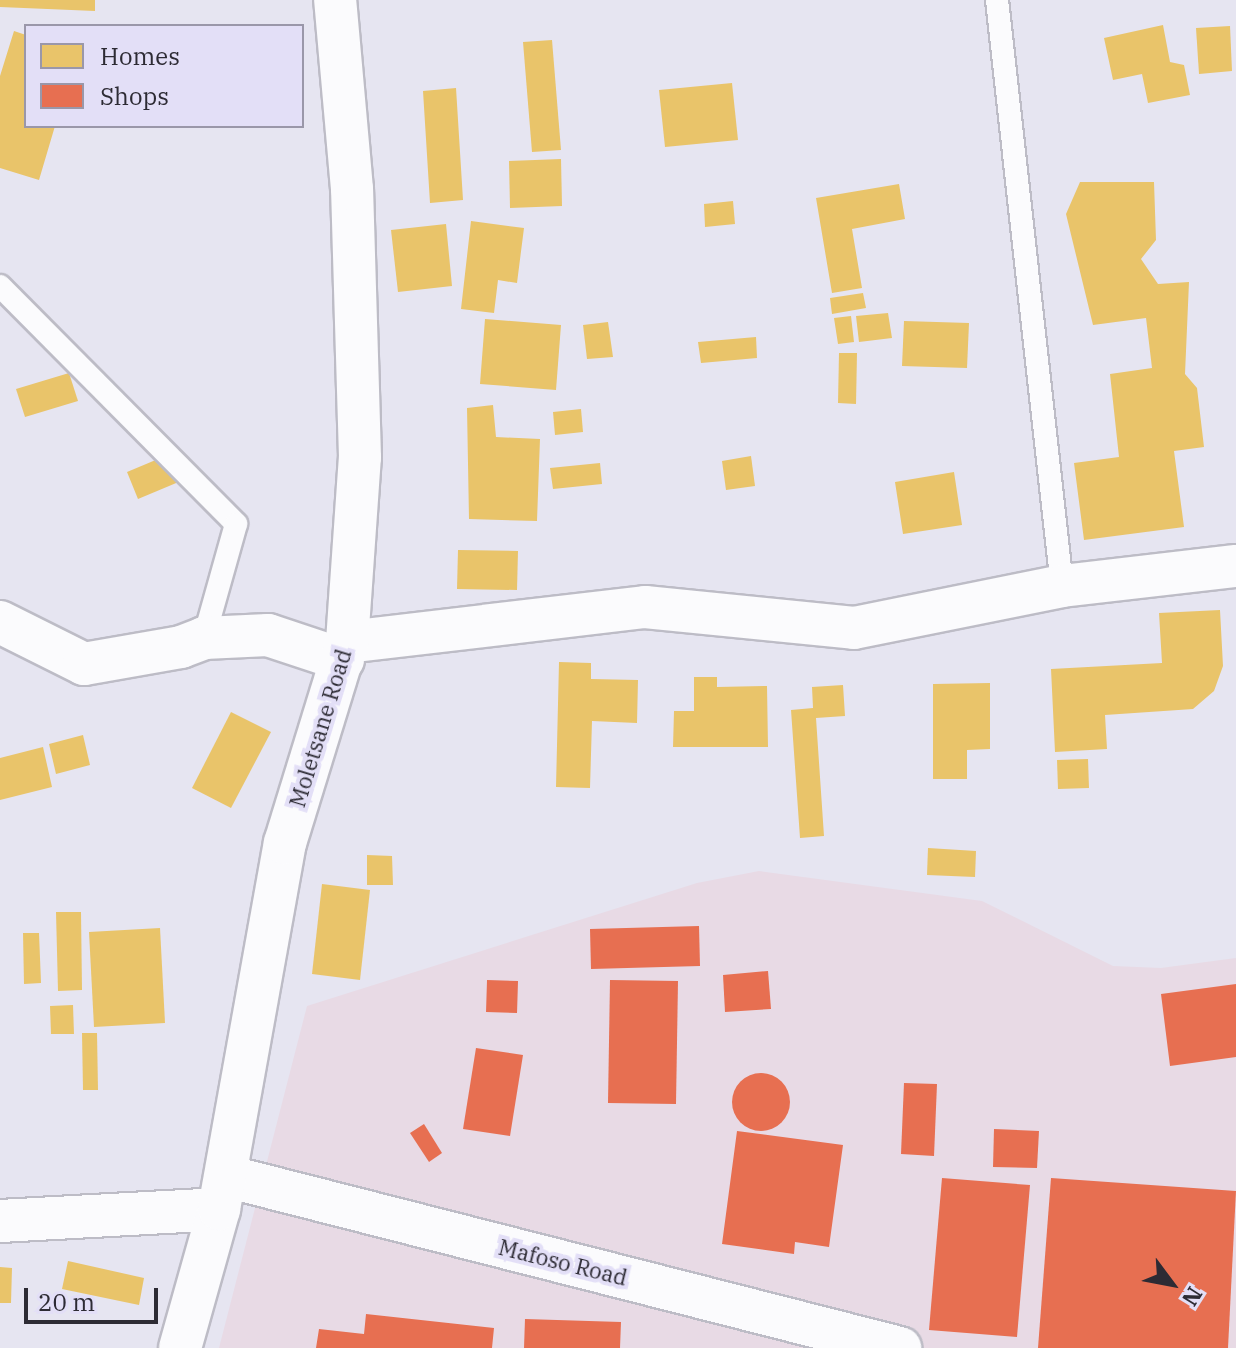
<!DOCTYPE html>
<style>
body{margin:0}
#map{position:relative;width:1236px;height:1348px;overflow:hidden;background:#e6e5f1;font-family:"IBM Plex Serif",serif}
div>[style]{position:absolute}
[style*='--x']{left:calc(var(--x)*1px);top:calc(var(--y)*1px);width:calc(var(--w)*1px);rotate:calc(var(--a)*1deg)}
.commercial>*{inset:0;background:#e8dae5}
.homes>*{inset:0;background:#e9c46a}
.shops>*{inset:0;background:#e76f51}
.round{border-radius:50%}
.roads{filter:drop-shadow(2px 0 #bdbcc6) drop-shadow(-2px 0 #bdbcc6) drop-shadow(0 2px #bdbcc6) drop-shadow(0 -2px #bdbcc6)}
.service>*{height:22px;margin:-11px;padding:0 11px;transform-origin:11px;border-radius:11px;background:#fbfbfd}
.minor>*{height:42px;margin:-21px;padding:0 21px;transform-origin:21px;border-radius:21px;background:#fbfbfd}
span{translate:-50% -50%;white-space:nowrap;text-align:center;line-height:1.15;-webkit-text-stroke:8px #e3dff7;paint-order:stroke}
.street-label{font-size:22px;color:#2d2b34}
.legend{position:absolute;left:24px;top:24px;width:280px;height:104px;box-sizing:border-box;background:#e3dff7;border:2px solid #9a97a9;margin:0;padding:10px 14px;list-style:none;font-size:24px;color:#2d2b34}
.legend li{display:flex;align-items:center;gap:16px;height:40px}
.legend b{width:40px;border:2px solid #9a97a9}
.north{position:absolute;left:1132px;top:1244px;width:80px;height:80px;-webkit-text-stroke:6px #e3dff7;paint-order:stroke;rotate:122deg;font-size:22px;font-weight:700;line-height:32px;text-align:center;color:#2d2b34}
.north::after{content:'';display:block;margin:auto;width:28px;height:36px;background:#2d2b34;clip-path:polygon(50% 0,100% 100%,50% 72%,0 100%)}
.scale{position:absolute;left:24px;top:1288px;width:134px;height:36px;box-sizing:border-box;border:4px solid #2d2b34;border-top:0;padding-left:10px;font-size:24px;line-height:28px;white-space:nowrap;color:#2d2b34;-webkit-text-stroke:6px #e3dff7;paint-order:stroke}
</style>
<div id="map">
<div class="commercial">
<div style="clip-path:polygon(759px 871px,982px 901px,1113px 966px,1161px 968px,1236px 958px,1236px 1348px,219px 1348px,307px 1006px,697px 883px)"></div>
</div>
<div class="homes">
<div style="clip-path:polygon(0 0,95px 0,95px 11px,0 7px)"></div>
<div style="clip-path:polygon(1163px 25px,1170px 62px,1184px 65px,1190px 95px,1148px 103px,1142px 74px,1113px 80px,1104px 38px)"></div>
<div style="clip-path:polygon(1230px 26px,1232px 71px,1199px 74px,1196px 28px)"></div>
<div style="clip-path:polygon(14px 31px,26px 35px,26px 126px,55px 126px,39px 180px,0 168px,0 76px)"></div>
<div style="clip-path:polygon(552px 40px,561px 150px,532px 152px,523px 42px)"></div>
<div style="clip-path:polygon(732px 83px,738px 140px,665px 147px,659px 90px)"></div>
<div style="clip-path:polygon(456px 88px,463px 200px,430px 203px,423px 91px)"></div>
<div style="clip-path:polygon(561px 159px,562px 206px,510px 208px,509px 161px)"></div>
<div style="clip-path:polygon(1080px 182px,1154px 182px,1156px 240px,1141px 259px,1158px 284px,1189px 282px,1185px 374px,1197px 388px,1204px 447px,1174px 451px,1184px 527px,1084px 540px,1074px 463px,1119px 457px,1110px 374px,1152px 368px,1146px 318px,1093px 325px,1066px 214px)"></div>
<div style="clip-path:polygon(899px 184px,905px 219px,852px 229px,862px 288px,832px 293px,816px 198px)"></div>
<div style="clip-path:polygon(733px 201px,735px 224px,705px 227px,704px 204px)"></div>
<div style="clip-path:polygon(471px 221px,524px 228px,517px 283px,498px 280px,494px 313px,461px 309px)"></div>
<div style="clip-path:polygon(446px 224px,452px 286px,398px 292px,391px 230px)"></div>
<div style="clip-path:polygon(863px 293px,866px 308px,832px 314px,830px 298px)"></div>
<div style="clip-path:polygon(888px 313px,892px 338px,859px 342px,856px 316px)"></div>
<div style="clip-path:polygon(851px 316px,854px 342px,838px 344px,834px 318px)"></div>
<div style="clip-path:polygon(485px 319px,561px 325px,556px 390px,480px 384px)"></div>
<div style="clip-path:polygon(904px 321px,969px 323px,967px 368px,902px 366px)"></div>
<div style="clip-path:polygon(608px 322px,613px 357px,587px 359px,583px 325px)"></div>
<div style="clip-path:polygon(756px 337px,757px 358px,701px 363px,698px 342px)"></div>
<div style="clip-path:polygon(839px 353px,857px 353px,856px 404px,838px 403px)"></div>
<div style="clip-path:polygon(69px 373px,78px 401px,25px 417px,16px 389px)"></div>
<div style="clip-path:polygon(493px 405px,496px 437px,540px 439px,537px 521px,469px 519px,467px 408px)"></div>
<div style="clip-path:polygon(581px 409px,583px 432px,555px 435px,553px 412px)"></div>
<div style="clip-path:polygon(170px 454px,181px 481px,138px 499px,127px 472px)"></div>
<div style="clip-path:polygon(751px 456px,755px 486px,726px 490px,722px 461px)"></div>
<div style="clip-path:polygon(600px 463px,602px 484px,553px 489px,550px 468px)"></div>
<div style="clip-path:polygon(954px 472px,962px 525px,903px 534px,895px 482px)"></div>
<div style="clip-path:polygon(458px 550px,518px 551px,517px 590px,457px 589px)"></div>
<div style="clip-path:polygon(1220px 610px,1223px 666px,1214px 691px,1193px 709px,1105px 715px,1107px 749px,1055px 752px,1051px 669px,1162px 663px,1159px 613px)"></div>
<div style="clip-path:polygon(559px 662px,591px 663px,591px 679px,638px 680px,637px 723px,592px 721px,590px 788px,556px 787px)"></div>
<div style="clip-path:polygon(694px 677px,717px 677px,717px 687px,767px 686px,768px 747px,673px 747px,674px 711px,694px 711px)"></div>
<div style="clip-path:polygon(990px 683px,990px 749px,967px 750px,967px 779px,933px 779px,933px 684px)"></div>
<div style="clip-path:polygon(843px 685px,845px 716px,816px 718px,824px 836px,800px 838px,791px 710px,813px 708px,812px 687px)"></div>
<div style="clip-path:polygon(231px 712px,271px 732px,231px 808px,192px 788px)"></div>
<div style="clip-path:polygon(83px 735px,90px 765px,56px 774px,49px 744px)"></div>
<div style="clip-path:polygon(43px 747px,52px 787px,0 800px,0 758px)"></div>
<div style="clip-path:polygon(1088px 759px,1089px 788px,1058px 789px,1057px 760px)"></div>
<div style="clip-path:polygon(928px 848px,976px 851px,975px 877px,927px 875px)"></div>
<div style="clip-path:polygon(367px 855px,392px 856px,393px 885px,367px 885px)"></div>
<div style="clip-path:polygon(322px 884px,370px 890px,360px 980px,312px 974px)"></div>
<div style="clip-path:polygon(56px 912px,81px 912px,82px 990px,58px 991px)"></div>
<div style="clip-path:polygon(160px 928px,165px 1023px,94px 1027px,89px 932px)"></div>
<div style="clip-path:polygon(23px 933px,39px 933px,41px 983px,24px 984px)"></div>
<div style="clip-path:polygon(73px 1005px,74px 1034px,51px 1034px,50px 1006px)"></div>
<div style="clip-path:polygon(82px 1033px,97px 1033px,98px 1090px,83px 1090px)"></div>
<div style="clip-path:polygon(68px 1261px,144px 1278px,139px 1305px,62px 1289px)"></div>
<div style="clip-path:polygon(0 1267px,12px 1268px,11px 1303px,0 1303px)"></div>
</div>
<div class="shops">
<div style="clip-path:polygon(699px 926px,700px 966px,591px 969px,590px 929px)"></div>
<div style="clip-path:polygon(768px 971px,771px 1009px,725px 1012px,723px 975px)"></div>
<div style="clip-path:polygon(487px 980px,518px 981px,517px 1013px,486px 1012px)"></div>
<div style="clip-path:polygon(610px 980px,678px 981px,676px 1104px,608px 1103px)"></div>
<div style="clip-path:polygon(1236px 984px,1236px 1057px,1170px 1066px,1161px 994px)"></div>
<div style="clip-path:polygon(476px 1048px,523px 1055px,510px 1136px,463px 1129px)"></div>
<div class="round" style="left:732px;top:1073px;width:58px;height:58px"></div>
<div style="clip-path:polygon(904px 1083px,937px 1084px,934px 1156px,901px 1154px)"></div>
<div style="clip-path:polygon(424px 1124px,442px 1153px,429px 1162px,410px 1133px)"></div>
<div style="clip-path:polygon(994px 1129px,1039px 1131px,1037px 1168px,993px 1167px)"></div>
<div style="clip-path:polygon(737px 1131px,843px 1145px,829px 1247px,795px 1242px,794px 1254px,722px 1244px)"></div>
<div style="clip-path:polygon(942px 1178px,1030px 1185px,1017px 1337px,929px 1330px)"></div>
<div style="clip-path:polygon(1051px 1178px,1236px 1191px,1228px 1348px,1038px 1348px)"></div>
<div style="clip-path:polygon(366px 1314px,494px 1328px,492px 1348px,316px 1348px,319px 1329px,364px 1334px)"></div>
<div style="clip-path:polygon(525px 1319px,621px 1322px,620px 1348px,524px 1348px)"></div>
</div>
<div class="roads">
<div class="service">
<div style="--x:997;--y:0;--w:590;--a:83.67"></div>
<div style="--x:0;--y:286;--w:335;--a:45.2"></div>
<div style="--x:236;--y:524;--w:118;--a:105.7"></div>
</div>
<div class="minor">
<div style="--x:0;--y:622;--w:94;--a:26.6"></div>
<div style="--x:84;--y:664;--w:98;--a:-9.9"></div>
<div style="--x:181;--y:647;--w:25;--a:-21"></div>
<div style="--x:204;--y:638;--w:64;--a:-2.7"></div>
<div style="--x:268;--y:635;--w:79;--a:18.4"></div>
<div style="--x:347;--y:642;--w:300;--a:-6.7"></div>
<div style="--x:645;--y:607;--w:210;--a:5.7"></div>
<div style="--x:854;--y:628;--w:212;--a:-11.4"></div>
<div style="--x:1062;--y:586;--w:175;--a:-6.6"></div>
<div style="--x:226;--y:1176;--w:696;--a:14.32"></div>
<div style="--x:0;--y:1221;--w:219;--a:-3.1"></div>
<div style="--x:180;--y:1348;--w:144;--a:-74.3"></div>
<div style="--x:219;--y:1209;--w:372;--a:-79.8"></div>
<div style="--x:285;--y:843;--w:210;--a:-72.9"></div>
<div style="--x:347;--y:642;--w:185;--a:-86"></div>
<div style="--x:360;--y:457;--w:268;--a:-91.7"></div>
<div style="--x:352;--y:189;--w:190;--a:-95.1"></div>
</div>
</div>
<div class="street-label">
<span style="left:320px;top:728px;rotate:-73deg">Moletsane Road</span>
<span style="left:563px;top:1262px;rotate:14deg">Mafoso Road</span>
</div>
<ul class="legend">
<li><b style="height:22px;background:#e9c46a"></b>Homes</li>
<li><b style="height:22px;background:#e76f51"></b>Shops</li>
</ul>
<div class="north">N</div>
<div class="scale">20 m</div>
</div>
